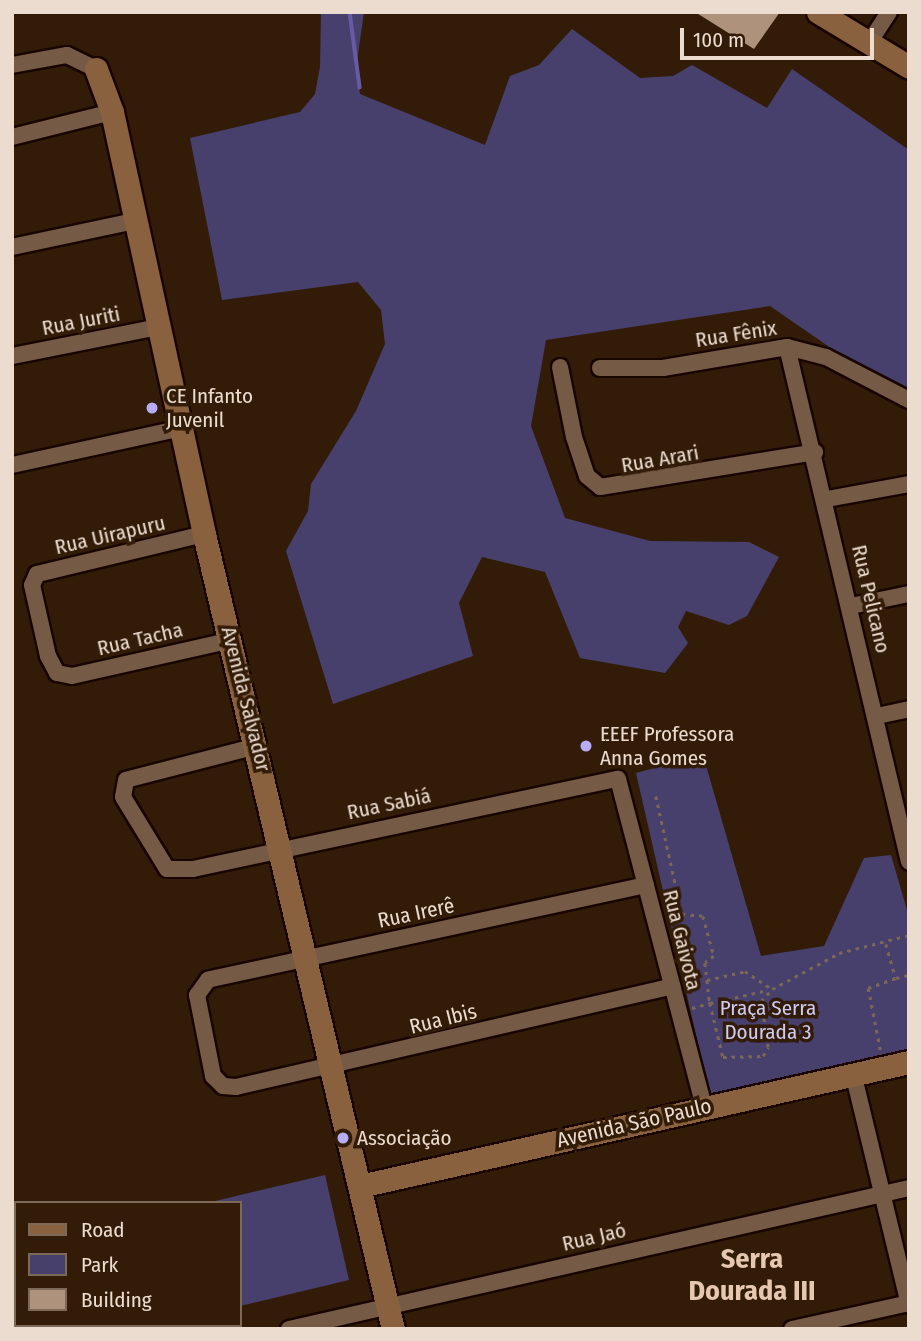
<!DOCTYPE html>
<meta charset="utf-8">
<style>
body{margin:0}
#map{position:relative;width:921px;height:1341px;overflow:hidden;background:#321c08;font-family:"Fira Sans Condensed",sans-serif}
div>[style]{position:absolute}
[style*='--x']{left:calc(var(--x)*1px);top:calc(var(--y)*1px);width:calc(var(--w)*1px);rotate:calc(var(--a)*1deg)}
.green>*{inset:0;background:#47406d}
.stream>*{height:3.5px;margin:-1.75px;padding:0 1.75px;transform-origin:1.75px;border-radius:1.75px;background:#685ba6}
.building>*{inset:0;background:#af927c}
.path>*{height:2.5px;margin-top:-1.25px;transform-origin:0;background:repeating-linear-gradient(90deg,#7b6756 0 3.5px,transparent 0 8.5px)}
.roads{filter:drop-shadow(2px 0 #190500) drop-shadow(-2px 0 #190500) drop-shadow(0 2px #190500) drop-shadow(0 -2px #190500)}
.street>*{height:16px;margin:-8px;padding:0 8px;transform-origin:8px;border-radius:8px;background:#755b46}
.secondary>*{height:23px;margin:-11.5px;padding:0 11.5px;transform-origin:11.5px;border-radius:11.5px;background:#89613f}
.dots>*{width:19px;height:19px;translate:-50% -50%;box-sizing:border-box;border:4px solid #321c08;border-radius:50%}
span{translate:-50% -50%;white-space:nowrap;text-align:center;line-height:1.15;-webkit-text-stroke:7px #321c08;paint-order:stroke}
.street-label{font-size:21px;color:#ecdcd0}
.poi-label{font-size:21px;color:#ecdcd0}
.left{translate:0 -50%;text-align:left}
.park-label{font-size:21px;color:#cfcbf5}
.district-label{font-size:28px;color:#e6c7b0;font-weight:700}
.frame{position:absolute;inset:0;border:14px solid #ecdcd0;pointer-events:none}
.legend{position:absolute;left:14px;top:1201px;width:228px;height:126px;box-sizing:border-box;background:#321c08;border:2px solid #7c6958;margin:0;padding:9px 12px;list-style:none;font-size:21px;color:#ecdcd0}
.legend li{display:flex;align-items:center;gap:14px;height:35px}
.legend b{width:35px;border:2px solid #7c6958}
.scale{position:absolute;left:680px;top:28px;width:194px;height:32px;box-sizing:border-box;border:4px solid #ecdcd0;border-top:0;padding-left:9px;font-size:21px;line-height:24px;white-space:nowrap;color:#ecdcd0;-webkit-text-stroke:5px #321c08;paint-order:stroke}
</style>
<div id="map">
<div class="green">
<div style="clip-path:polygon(321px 12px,364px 12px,356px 68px,360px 94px,485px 145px,510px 76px,539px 65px,572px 29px,640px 78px,673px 76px,692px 65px,767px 108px,792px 69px,909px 150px,909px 402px,770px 306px,546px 340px,531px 426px,565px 518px,650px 541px,749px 542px,779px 557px,747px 616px,729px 625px,686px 611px,678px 627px,688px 643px,665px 673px,580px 658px,545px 572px,482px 557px,459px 603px,473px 656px,333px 704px,286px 551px,308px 511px,311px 484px,356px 411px,385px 344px,381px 310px,358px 282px,222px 300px,190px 138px,300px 112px,315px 94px,320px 67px)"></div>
<div style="clip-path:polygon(703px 755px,761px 956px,824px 946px,864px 858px,891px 855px,909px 917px,909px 1059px,710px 1096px,636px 773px)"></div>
<div style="clip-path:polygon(325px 1175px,349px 1280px,240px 1306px,240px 1203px,207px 1203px)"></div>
</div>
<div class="stream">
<div style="--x:350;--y:12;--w:76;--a:82.4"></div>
</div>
<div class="building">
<div style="clip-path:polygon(695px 12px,780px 12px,754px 49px)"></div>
</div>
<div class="path">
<div style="--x:656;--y:796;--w:121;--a:77.6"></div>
<div style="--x:682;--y:914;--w:21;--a:5"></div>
<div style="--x:703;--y:916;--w:41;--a:74.6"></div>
<div style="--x:714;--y:956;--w:11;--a:142"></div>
<div style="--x:705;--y:963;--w:17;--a:83"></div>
<div style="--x:707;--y:980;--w:39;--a:-13"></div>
<div style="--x:745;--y:971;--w:32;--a:34"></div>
<div style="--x:772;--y:989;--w:76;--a:-28.2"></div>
<div style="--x:839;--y:953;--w:72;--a:-14.4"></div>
<div style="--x:886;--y:944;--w:35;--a:74"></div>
<div style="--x:896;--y:978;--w:13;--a:-13"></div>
<div style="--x:707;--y:980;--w:23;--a:83"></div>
<div style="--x:710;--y:1003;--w:59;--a:-12.6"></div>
<div style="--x:692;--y:1008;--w:19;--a:-16"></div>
<div style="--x:710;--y:1003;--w:56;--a:76.5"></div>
<div style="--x:723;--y:1057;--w:40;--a:-1.4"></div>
<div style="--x:763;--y:1056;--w:10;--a:-61"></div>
<div style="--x:768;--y:1047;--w:47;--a:-98.7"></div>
<div style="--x:761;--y:1001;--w:16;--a:-47"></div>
<div style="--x:880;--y:1050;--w:63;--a:-101"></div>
<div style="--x:868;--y:988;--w:30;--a:-20"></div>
</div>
<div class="roads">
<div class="street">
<div style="--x:869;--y:43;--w:37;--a:-57"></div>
<div style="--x:12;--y:65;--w:56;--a:-10.3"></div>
<div style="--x:67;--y:55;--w:32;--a:26"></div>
<div style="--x:12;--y:137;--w:103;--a:-14"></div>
<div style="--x:12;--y:247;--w:125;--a:-12"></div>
<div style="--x:787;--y:347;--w:529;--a:76.67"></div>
<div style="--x:12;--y:356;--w:149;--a:-11.2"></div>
<div style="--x:560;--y:367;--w:71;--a:78.7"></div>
<div style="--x:574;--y:437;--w:41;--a:71.6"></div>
<div style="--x:587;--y:476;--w:17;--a:40"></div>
<div style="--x:600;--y:487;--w:218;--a:-9.2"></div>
<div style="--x:600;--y:368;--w:63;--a:0"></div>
<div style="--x:663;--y:368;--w:126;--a:-9.6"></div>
<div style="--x:787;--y:347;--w:40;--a:14.4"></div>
<div style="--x:826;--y:357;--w:93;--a:27.4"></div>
<div style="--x:12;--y:465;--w:173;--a:-12.3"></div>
<div style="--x:827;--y:499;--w:83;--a:-10.4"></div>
<div style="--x:204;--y:534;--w:172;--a:166.5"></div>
<div style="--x:37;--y:574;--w:12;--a:114"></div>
<div style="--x:32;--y:585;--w:73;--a:77.3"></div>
<div style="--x:48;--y:656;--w:19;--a:62"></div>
<div style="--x:57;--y:673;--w:15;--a:11"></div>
<div style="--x:72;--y:676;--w:164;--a:-12.7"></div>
<div style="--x:851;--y:606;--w:59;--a:-11.7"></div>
<div style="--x:877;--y:716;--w:33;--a:-12"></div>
<div style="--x:257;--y:746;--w:135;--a:165.5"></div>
<div style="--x:126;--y:780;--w:17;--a:100"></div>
<div style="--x:123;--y:797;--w:84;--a:58.6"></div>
<div style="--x:167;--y:869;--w:26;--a:0"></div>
<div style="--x:193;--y:869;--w:434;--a:-12"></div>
<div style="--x:618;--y:779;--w:339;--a:75.3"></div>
<div style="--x:646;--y:885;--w:448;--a:167.8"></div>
<div style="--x:208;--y:980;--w:19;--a:126"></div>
<div style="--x:197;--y:995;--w:83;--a:78.8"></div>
<div style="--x:213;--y:1076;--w:14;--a:45"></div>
<div style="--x:223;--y:1086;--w:13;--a:4"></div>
<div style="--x:236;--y:1087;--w:448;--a:-13"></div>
<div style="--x:853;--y:1073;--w:238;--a:76.4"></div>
<div style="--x:289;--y:1329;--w:636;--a:-12.81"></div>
<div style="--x:792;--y:1329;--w:120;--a:-12.5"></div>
</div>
<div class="secondary">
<div style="--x:818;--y:12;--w:106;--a:31.1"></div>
<div style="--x:96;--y:69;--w:46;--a:69.6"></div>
<div style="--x:112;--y:112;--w:432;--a:77.7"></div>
<div style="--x:204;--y:534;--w:817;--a:76.63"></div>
<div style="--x:360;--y:1186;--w:563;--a:-12.73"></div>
</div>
</div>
<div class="dots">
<div style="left:152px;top:408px;background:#b6acf8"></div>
<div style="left:586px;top:746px;background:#b6acf8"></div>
<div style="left:343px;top:1138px;background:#b6acf8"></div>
</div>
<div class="street-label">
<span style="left:81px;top:321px;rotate:-11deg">Rua Juriti</span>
<span style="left:736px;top:334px;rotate:-9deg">Rua Fênix</span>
<span style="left:660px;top:459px;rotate:-10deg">Rua Arari</span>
<span style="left:110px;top:535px;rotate:-13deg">Rua Uirapuru</span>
<span style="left:871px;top:599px;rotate:77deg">Rua Pelicano</span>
<span style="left:140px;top:639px;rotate:-13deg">Rua Tacha</span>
<span style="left:246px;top:699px;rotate:76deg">Avenida Salvador</span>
<span style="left:389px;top:804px;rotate:-12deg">Rua Sabiá</span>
<span style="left:416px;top:913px;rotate:-12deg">Rua Irerê</span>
<span style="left:682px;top:940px;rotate:76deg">Rua Gaivota</span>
<span style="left:443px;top:1019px;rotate:-14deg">Rua Ibis</span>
<span style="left:634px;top:1123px;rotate:-13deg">Avenida São Paulo</span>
<span style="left:594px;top:1237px;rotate:-13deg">Rua Jaó</span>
</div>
<div class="poi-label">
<span class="left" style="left:166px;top:408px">CE Infanto<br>Juvenil</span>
<span class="left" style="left:600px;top:746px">EEEF Professora<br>Anna Gomes</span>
<span class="left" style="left:357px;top:1138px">Associação</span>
</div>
<div class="park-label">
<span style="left:768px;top:1020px">Praça Serra<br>Dourada 3</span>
</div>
<div class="district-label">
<span style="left:752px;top:1275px">Serra<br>Dourada III</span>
</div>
<div class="frame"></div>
<ul class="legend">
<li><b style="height:9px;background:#89613f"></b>Road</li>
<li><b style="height:19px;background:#47406d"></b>Park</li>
<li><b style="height:19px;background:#af927c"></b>Building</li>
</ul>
<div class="scale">100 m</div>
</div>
